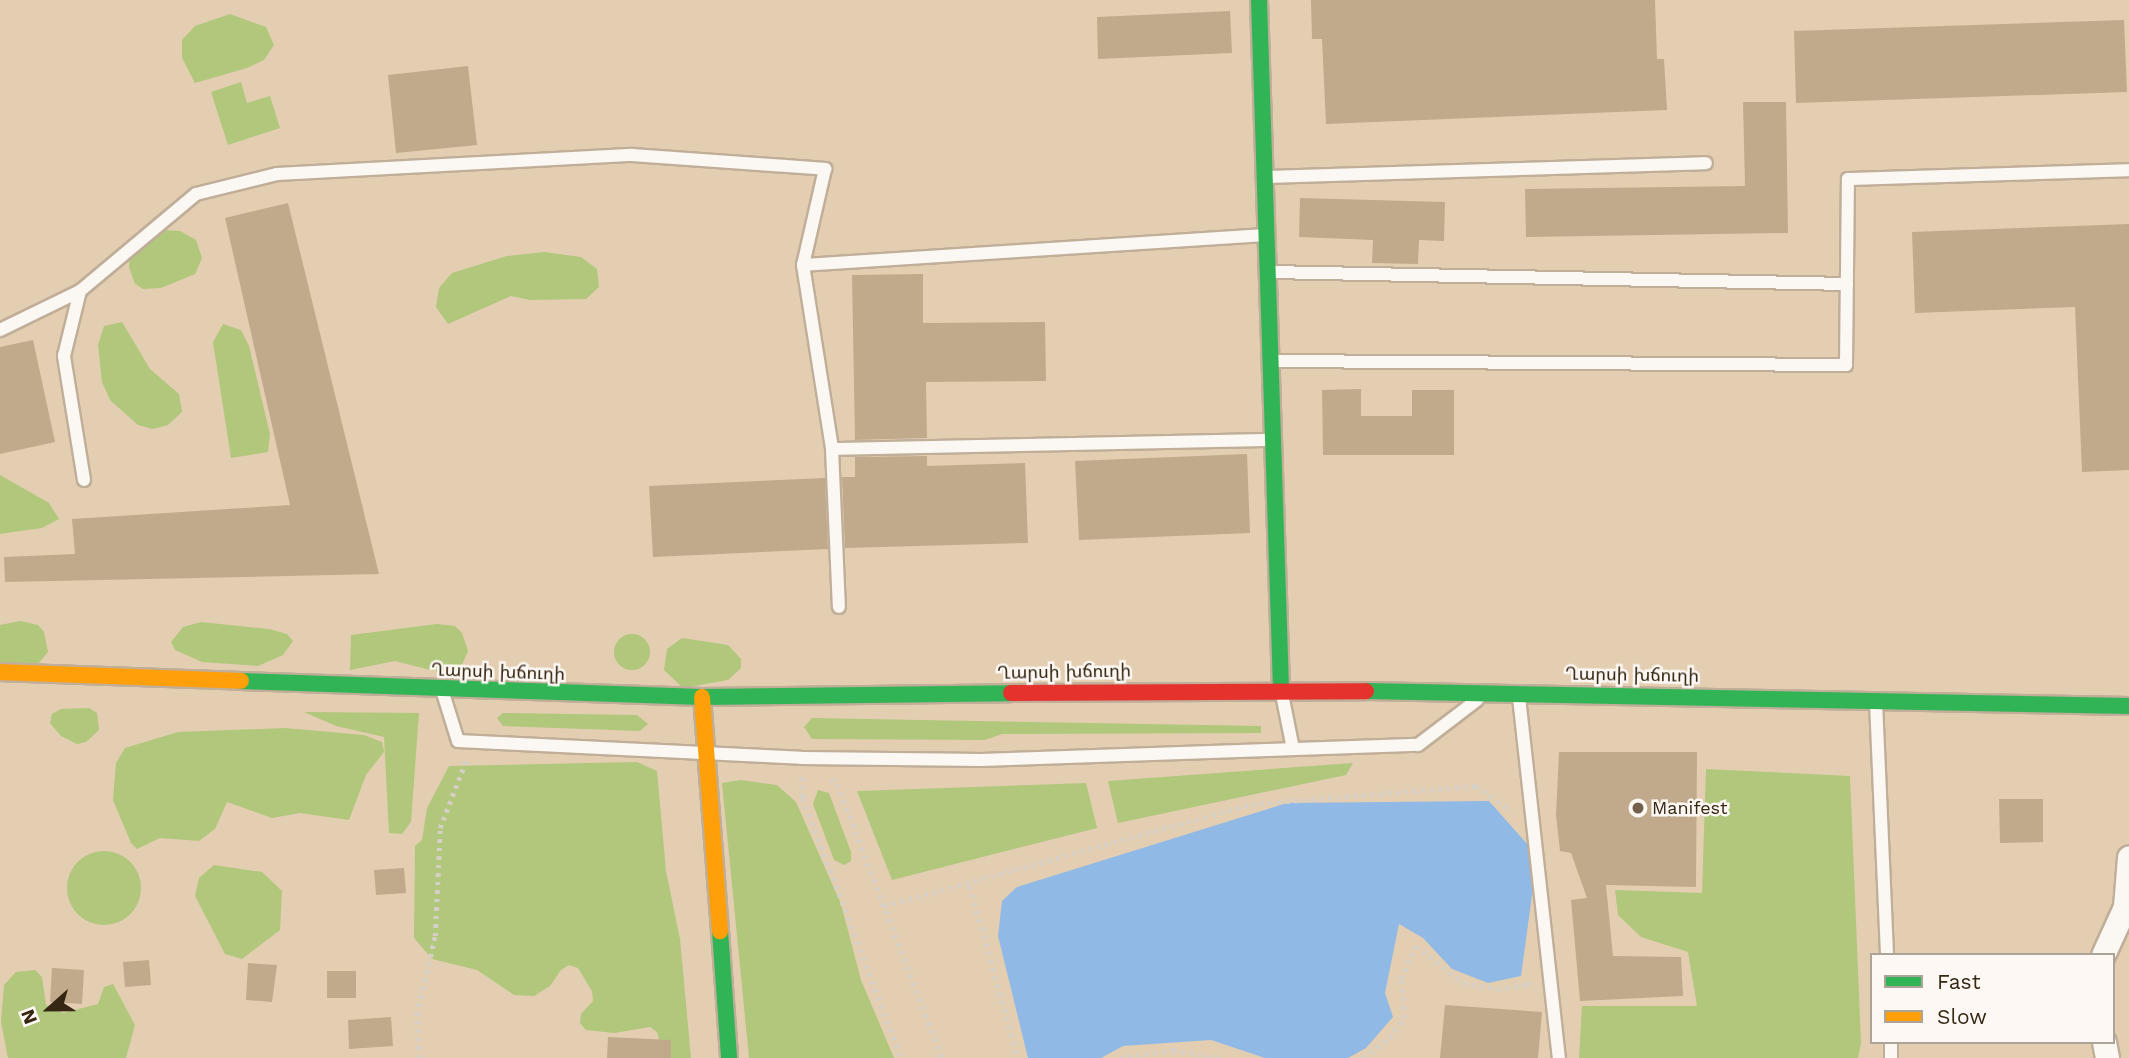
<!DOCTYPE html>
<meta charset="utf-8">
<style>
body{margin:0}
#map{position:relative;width:2129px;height:1058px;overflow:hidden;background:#e4ceb2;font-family:"Work Sans","Noto Sans Armenian",sans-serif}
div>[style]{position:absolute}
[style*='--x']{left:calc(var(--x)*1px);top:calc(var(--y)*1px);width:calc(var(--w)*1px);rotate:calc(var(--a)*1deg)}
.green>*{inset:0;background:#b0c77c}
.round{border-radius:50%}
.water>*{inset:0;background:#90b9e6}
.building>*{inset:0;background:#c0aa8b}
.path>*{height:4.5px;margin-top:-2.25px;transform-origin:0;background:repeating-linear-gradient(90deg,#d6cfc6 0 3.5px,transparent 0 8.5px)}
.roads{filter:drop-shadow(2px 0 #c0ae99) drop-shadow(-2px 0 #c0ae99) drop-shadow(0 2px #c0ae99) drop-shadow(0 -2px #c0ae99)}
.lane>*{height:12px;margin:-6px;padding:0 6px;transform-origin:6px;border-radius:6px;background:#fbf8f3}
.street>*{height:23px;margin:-11.5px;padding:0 11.5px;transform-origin:11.5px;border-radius:11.5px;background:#fbf8f3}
.fast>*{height:16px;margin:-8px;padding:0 8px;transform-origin:8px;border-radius:8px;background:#30b455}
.slow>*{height:16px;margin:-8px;padding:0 8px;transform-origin:8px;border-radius:8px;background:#ff9f0a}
.jam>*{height:16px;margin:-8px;padding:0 8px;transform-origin:8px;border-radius:8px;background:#e5322d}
.dots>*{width:19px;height:19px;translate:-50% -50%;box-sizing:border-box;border:4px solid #fdf8f3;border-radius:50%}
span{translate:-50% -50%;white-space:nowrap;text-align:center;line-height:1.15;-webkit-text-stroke:5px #fdf8f3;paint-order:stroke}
.street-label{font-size:18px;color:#362713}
.poi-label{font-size:18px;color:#362713}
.left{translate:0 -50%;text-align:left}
.legend{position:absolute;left:1870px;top:953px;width:245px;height:91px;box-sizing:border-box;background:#fdf8f3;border:2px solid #ada499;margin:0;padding:9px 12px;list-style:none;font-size:21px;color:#362713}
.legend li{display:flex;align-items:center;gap:14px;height:35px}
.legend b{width:35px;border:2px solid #ada499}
.north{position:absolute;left:14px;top:974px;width:70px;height:70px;-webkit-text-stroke:5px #fdf8f3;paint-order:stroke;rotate:249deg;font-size:19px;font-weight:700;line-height:28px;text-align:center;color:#362713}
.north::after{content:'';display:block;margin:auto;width:24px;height:32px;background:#362713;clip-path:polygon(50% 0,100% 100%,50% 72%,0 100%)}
</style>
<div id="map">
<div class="green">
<div style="clip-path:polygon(230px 14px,266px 27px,274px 45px,264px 60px,247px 68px,195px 83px,182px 58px,182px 40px,195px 26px)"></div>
<div style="clip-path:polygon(241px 82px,247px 103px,270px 96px,280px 128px,228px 145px,211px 92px)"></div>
<div style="clip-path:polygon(160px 230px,180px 231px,196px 240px,202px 258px,195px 274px,161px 288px,143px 289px,135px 284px,129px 267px,130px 248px)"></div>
<div style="clip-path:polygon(544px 252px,581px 257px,597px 269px,599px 287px,586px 299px,530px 300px,511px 296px,448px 324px,436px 307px,439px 288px,452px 273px,507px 256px)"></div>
<div style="clip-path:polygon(122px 322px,150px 369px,179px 394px,182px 412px,168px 425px,153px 429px,138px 425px,110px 400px,102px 382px,98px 345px,104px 326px)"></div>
<div style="clip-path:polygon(223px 324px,241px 330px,249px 346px,270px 434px,268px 452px,231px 458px,213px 342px)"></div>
<div style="clip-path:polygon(0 475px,49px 503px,59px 519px,42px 528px,0 534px)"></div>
<div style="clip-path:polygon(20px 621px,38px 625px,44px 632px,48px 652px,37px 665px,0 667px,0 625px)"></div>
<div style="clip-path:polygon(201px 622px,269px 629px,287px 634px,293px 641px,283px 655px,258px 666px,202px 662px,175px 650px,171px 642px,183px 627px)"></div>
<div style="clip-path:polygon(437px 624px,455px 626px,462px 633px,468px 651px,461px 667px,443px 673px,395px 661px,350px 670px,351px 635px)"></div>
<div class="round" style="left:614px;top:634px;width:36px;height:36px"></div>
<div style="clip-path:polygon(682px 638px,728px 645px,741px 659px,741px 668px,728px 680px,683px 688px,664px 670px,667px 649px)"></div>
<div style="clip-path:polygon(89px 708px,97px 713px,99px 730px,86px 742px,77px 744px,61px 736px,50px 723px,52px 714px,61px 709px)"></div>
<div style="clip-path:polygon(304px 712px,419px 713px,411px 822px,402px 834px,389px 833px,384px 737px,336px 726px)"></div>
<div style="clip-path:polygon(503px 713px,637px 715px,648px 724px,640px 731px,503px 726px,497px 718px)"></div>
<div style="clip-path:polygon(812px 718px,1261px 726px,1261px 733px,1002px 734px,985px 740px,812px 739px,804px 727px)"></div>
<div style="clip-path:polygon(285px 728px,364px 735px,382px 742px,384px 752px,366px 775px,349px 820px,300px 813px,272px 818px,227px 802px,215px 829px,199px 841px,160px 838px,137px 849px,131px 843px,113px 800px,116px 763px,125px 748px,178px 732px)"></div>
<div style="clip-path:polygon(637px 762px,657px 771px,666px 871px,680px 939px,691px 1058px,663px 1058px,657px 1032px,650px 1027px,614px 1033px,586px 1030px,580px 1023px,581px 1014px,593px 1001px,592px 991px,578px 968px,569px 965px,561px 970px,550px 986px,534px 996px,514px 995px,477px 970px,432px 959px,414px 938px,415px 846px,422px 840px,427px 808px,449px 766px)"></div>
<div style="clip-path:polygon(1353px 763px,1346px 775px,1118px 823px,1108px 781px)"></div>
<div style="clip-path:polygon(1706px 769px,1850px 776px,1861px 1043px,1858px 1058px,1579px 1058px,1582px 1006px,1697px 1006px,1688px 952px,1641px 937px,1618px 915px,1615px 890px,1702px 893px)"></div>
<div style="clip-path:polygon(741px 780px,777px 785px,796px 802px,841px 904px,861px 980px,894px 1058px,749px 1058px,722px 783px)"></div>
<div style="clip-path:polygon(1086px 783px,1097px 828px,892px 880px,857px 791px)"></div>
<div style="clip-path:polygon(818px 790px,829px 793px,851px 852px,851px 861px,844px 865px,834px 860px,813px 804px)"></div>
<div class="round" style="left:67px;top:851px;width:74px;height:74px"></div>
<div style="clip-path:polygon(214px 865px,262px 872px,282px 891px,280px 930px,242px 959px,225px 954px,195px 896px,199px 878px)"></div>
<div style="clip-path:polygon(35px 970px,42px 977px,46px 1005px,63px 1013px,98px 1004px,104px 987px,113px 984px,135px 1025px,126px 1058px,8px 1058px,1px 1022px,4px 985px,16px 972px)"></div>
</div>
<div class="water">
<div style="clip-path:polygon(1489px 801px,1528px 845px,1533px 888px,1521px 976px,1488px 983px,1452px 969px,1423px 938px,1399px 924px,1385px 993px,1393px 1017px,1366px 1048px,1348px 1058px,1265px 1058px,1211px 1040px,1123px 1046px,1101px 1058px,1028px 1058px,998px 936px,1002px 901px,1017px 887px,1287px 803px)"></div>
</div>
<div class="building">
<div style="clip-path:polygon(1311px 0,1655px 0,1657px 59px,1664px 59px,1667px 110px,1326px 124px,1322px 39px,1312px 39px)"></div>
<div style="clip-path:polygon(1230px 11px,1232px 53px,1098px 59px,1097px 17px)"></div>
<div style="clip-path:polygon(2124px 20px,2127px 92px,1796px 103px,1794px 31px)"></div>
<div style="clip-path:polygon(468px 66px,477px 145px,396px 153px,388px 75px)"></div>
<div style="clip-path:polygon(1743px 102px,1786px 102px,1788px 233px,1526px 237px,1525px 189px,1745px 186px)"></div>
<div style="clip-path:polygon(1300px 198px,1445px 202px,1444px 241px,1419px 240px,1418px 264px,1372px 263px,1373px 240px,1299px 237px)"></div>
<div style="clip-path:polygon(288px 203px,379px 574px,5px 582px,4px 557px,75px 554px,72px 519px,290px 505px,225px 218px)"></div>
<div style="clip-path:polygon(2129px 224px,2129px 470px,2082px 472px,2075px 307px,1915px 313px,1912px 232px)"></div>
<div style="clip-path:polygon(923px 274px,923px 323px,1045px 322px,1046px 381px,926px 382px,927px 438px,855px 440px,852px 275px)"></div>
<div style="clip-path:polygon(33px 340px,55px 442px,0 454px,0 347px)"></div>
<div style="clip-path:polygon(1361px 389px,1361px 416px,1412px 416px,1412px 390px,1454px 390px,1454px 455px,1323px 455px,1322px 390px)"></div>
<div style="clip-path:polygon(1247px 454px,1250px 533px,1079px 540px,1075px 461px)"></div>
<div style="clip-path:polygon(927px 456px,927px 466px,1025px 463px,1028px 543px,845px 548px,842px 477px,855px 477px,855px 457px)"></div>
<div style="clip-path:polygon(825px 478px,828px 549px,653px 557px,649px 486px)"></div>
<div style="clip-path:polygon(1559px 752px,1697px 752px,1696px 887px,1606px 885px,1613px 956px,1681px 957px,1683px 996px,1580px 1001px,1571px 900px,1587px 898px,1571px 853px,1560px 851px,1556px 815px)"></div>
<div style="clip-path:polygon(1999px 799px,2043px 799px,2043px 842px,2000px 843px)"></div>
<div style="clip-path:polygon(404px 868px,406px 893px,376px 895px,374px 870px)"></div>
<div style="clip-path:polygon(149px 960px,151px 985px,125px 987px,123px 962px)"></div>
<div style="clip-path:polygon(248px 963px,277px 965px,272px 1002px,246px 1000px)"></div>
<div style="clip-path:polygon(52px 968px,84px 970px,82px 1004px,50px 1002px)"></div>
<div style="clip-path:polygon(327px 971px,356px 971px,356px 998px,327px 998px)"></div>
<div style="clip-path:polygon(1445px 1005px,1542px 1012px,1538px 1058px,1440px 1058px)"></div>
<div style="clip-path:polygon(391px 1017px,393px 1046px,349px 1049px,348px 1020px)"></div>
<div style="clip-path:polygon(608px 1037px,671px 1040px,671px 1058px,607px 1058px)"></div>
</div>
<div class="path">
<div style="--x:802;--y:777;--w:21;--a:87"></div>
<div style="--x:803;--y:798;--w:278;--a:69.3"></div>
<div style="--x:831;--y:779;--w:8;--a:40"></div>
<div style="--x:837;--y:784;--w:293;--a:69"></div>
<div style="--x:970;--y:886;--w:179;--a:74.4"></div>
<div style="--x:884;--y:906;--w:382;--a:-15.5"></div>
<div style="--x:1252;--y:804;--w:225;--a:-4.6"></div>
<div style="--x:1476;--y:786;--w:44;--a:34.8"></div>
<div style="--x:419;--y:1058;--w:43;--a:-92.7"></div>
<div style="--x:417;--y:1015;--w:81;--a:-77.2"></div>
<div style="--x:435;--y:936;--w:108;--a:-87.3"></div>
<div style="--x:440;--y:828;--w:75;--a:-68.9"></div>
<div style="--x:1120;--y:1058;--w:54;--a:-8.6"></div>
<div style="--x:1173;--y:1050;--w:47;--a:9.9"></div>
<div style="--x:1363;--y:1058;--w:33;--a:-38"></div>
<div style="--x:1389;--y:1038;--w:25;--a:-53"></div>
<div style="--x:1404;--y:1018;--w:39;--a:-94"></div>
<div style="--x:1401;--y:979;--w:36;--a:-66"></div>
<div style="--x:1416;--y:946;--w:60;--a:38.2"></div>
<div style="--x:1463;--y:983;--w:35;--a:10"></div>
<div style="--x:1497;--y:989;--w:31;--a:-7"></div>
<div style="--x:1528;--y:985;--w:6;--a:-81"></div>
</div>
<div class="roads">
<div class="lane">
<div style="--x:1265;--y:177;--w:441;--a:-1.8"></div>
<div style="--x:803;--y:265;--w:465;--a:-3.7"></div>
<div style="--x:1270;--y:272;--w:577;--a:1.19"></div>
<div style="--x:0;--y:330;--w:89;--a:-26"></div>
<div style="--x:1272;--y:361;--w:574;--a:0.4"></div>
<div style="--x:1846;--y:365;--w:186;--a:-89.4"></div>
<div style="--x:1848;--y:179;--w:281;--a:-1.8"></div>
<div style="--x:832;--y:449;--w:439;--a:-1.2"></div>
<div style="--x:84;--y:480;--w:126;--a:-99.2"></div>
<div style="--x:64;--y:356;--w:67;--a:-76.2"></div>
<div style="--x:80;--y:291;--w:151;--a:-39.9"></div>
<div style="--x:196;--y:194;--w:83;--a:-13.9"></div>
<div style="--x:277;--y:174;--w:356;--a:-3.1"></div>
<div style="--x:632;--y:155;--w:194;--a:4.1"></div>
<div style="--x:825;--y:169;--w:98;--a:102.9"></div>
<div style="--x:803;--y:265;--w:186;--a:81"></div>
<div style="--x:832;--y:449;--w:158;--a:87.5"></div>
<div style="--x:1281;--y:689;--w:61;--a:78.7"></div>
<div style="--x:442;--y:690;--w:53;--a:72.6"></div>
<div style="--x:458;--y:741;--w:343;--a:2.8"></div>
<div style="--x:801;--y:758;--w:180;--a:0.6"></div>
<div style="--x:981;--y:760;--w:437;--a:-2"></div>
<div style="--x:1418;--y:745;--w:74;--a:-37.3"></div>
<div style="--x:1519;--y:697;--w:363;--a:83.7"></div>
<div style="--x:1876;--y:702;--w:253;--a:87.5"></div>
<div style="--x:1891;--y:1042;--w:16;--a:90"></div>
</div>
<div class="street">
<div style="--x:2103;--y:955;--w:53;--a:-65.4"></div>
<div style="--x:2125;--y:907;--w:50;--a:-85.4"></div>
<div style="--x:2104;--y:1042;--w:16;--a:79"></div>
</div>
<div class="fast">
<div style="--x:1259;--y:0;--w:689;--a:88.17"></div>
<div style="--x:241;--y:681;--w:461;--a:2"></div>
<div style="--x:702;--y:697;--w:309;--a:-0.7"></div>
<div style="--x:1366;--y:691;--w:763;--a:1.13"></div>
<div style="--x:720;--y:931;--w:127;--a:85.9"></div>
</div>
<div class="slow">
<div style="--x:0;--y:672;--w:241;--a:2.1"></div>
<div style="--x:702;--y:697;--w:235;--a:85.6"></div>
</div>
<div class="jam">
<div style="--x:1011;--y:693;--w:355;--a:-0.3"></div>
</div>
</div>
<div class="dots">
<div style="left:1638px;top:808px;background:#73614b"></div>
</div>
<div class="street-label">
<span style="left:498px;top:672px;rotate:2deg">Ղարսի խճուղի</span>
<span style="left:1064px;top:672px;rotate:-1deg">Ղարսի խճուղի</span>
<span style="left:1632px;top:675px;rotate:1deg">Ղարսի խճուղի</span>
</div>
<div class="poi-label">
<span class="left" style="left:1652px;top:808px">Manifest</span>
</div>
<ul class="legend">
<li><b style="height:9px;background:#30b455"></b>Fast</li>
<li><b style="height:9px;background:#ff9f0a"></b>Slow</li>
</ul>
<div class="north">N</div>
</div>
